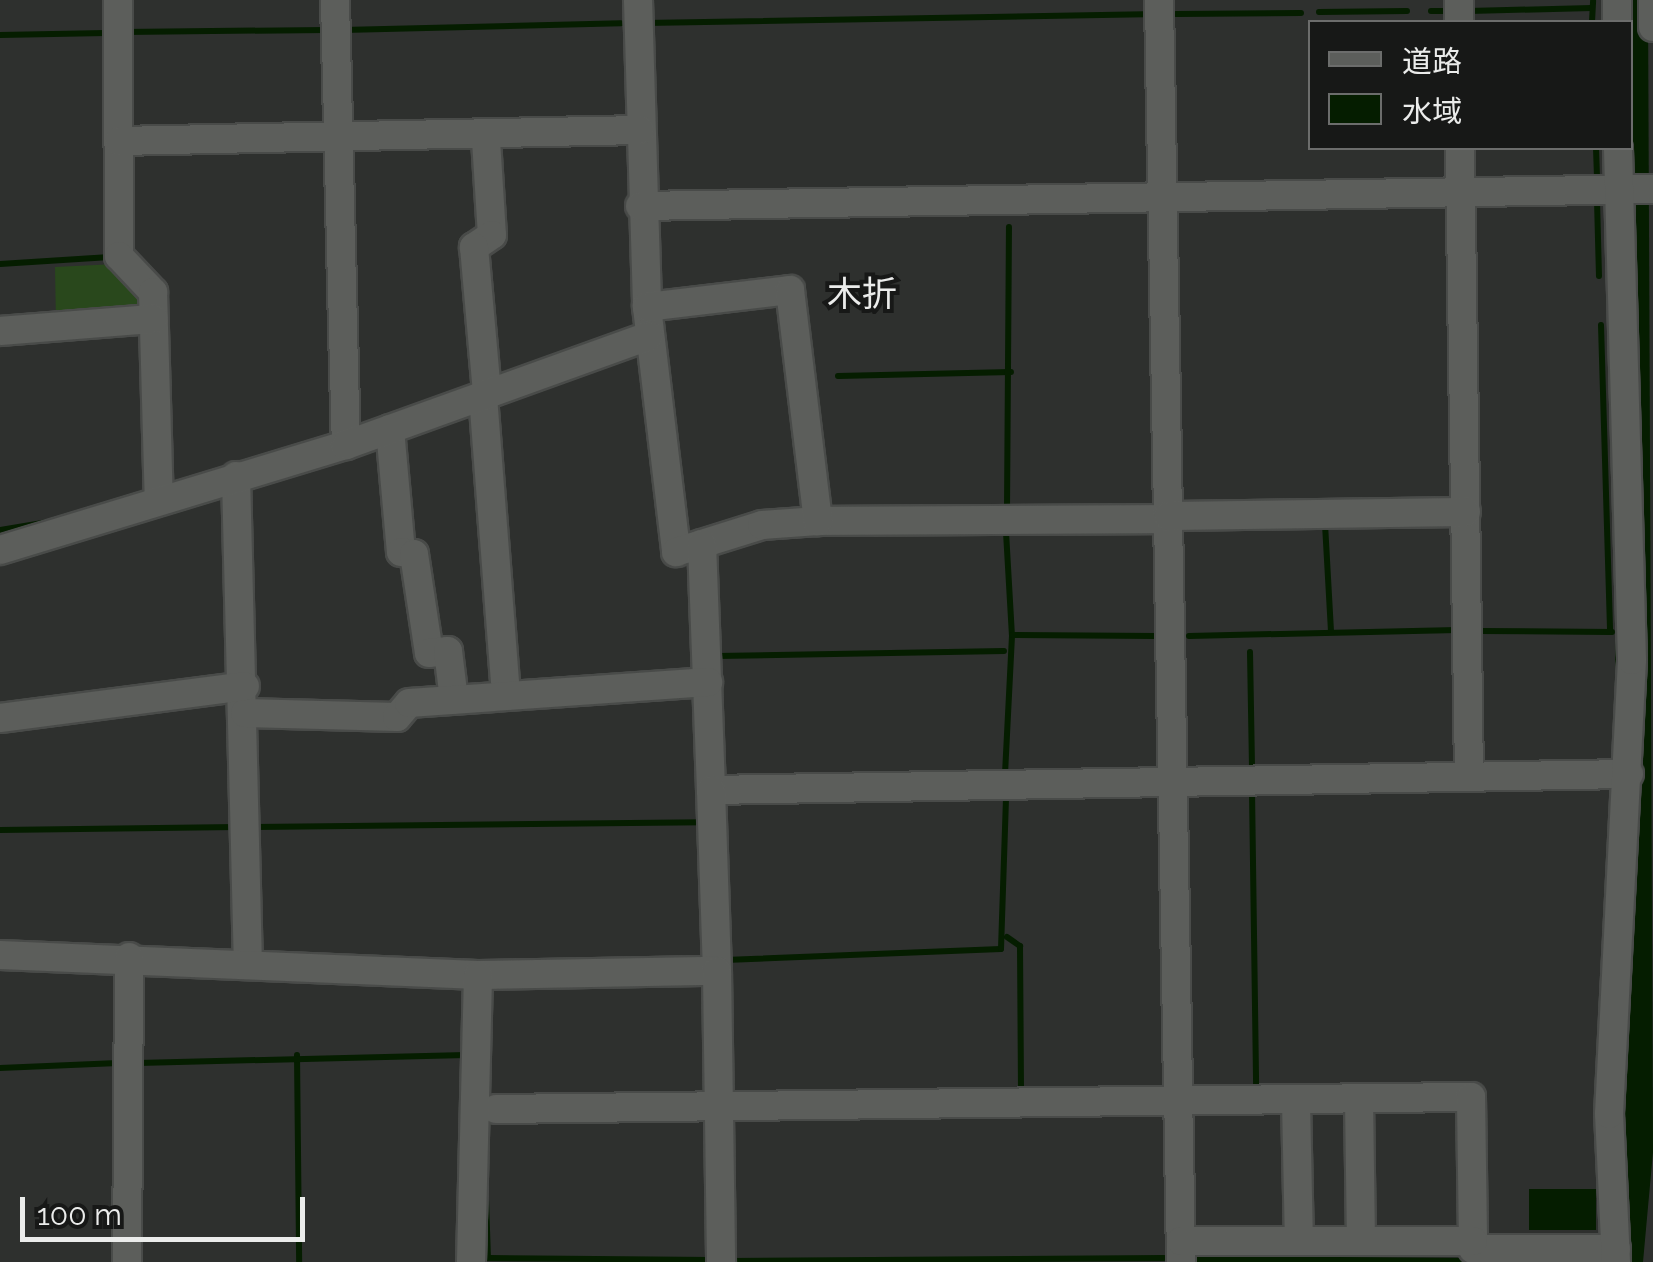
<!DOCTYPE html>
<meta charset="utf-8">
<style>
body{margin:0}
#map{position:relative;width:1653px;height:1262px;overflow:hidden;background:#2e302e;font-family:Raleway,"Noto Sans JP",sans-serif}
div>[style]{position:absolute}
[style*='--x']{left:calc(var(--x)*1px);top:calc(var(--y)*1px);width:calc(var(--w)*1px);rotate:calc(var(--a)*1deg)}
.green>*{inset:0;background:#29481c}
.water>*{inset:0;background:#051d00}
.stream>*{height:6px;margin:-3px;padding:0 3px;transform-origin:3px;border-radius:3px;background:#051d00}
.roads{filter:drop-shadow(2px 0 #494b49) drop-shadow(-2px 0 #494b49) drop-shadow(0 2px #494b49) drop-shadow(0 -2px #494b49)}
.minor>*{height:28px;margin:-14px;padding:0 14px;transform-origin:14px;border-radius:14px;background:#5c5e5b}
span{translate:-50% -50%;white-space:nowrap;text-align:center;line-height:1.15;-webkit-text-stroke:8px #171817;paint-order:stroke}
.quarter-label{font-size:35px;color:#ebeceb}
.legend{position:absolute;left:1308px;top:20px;width:325px;height:130px;box-sizing:border-box;background:#171817;border:2px solid #6c6d6c;margin:0;padding:12px 18px;list-style:none;font-size:30px;color:#ebeceb}
.legend li{display:flex;align-items:center;gap:20px;height:50px}
.legend b{width:50px;border:2px solid #6c6d6c}
.scale{position:absolute;left:20px;top:1197px;width:285px;height:45px;box-sizing:border-box;border:5px solid #ebeceb;border-top:0;padding-left:12px;font-size:30px;line-height:35px;white-space:nowrap;color:#ebeceb;-webkit-text-stroke:8px #171817;paint-order:stroke}
</style>
<div id="map">
<div class="green">
<div style="clip-path:polygon(116px 264px,145px 294px,145px 311px,56px 322px,55px 267px)"></div>
</div>
<div class="water">
<div style="clip-path:polygon(1625px 0,1648px 0,1653px 1152px,1643px 1262px,1626px 1262px,1622px 1097px)"></div>
<div style="clip-path:polygon(1529px 1189px,1596px 1189px,1596px 1230px,1529px 1230px)"></div>
</div>
<div class="stream">
<div style="--x:1431;--y:11;--w:19;--a:0"></div>
<div style="--x:1469;--y:11;--w:123;--a:-1.4"></div>
<div style="--x:1319;--y:12;--w:88;--a:-0.7"></div>
<div style="--x:1176;--y:14;--w:125;--a:-0.5"></div>
<div style="--x:1592;--y:22;--w:21;--a:-87"></div>
<div style="--x:645;--y:23;--w:499;--a:-1"></div>
<div style="--x:343;--y:30;--w:278;--a:-1.4"></div>
<div style="--x:124;--y:32;--w:202;--a:-0.6"></div>
<div style="--x:0;--y:35;--w:106;--a:-1.1"></div>
<div style="--x:1596;--y:148;--w:28;--a:88"></div>
<div style="--x:1597;--y:200;--w:76;--a:88.5"></div>
<div style="--x:0;--y:264;--w:110;--a:-3.6"></div>
<div style="--x:1601;--y:325;--w:307;--a:88.3"></div>
<div style="--x:838;--y:376;--w:173;--a:-1.3"></div>
<div style="--x:1007;--y:510;--w:283;--a:-89.6"></div>
<div style="--x:1325;--y:524;--w:107;--a:86.8"></div>
<div style="--x:0;--y:530;--w:49;--a:-9.5"></div>
<div style="--x:1006;--y:532;--w:103;--a:86.7"></div>
<div style="--x:1479;--y:631;--w:133;--a:0.4"></div>
<div style="--x:1189;--y:636;--w:268;--a:-1.3"></div>
<div style="--x:1618;--y:644;--w:28;--a:90"></div>
<div style="--x:1250;--y:652;--w:118;--a:89"></div>
<div style="--x:717;--y:656;--w:287;--a:-1"></div>
<div style="--x:1005;--y:774;--w:139;--a:-87.1"></div>
<div style="--x:1012;--y:635;--w:144;--a:0.4"></div>
<div style="--x:1252;--y:791;--w:298;--a:89.2"></div>
<div style="--x:255;--y:827;--w:448;--a:-0.6"></div>
<div style="--x:0;--y:830;--w:237;--a:-0.7"></div>
<div style="--x:1007;--y:937;--w:16;--a:35"></div>
<div style="--x:1020;--y:946;--w:147;--a:89.6"></div>
<div style="--x:725;--y:960;--w:276;--a:-2.3"></div>
<div style="--x:1001;--y:949;--w:153;--a:-88.1"></div>
<div style="--x:297;--y:1055;--w:207;--a:89.4"></div>
<div style="--x:138;--y:1063;--w:328;--a:-1.4"></div>
<div style="--x:0;--y:1068;--w:118;--a:-2.4"></div>
<div style="--x:486;--y:1199;--w:59;--a:88.1"></div>
<div style="--x:488;--y:1258;--w:223;--a:0.5"></div>
<div style="--x:1196;--y:1259;--w:278;--a:0.4"></div>
<div style="--x:731;--y:1261;--w:433;--a:-0.4"></div>
</div>
<div class="roads">
<div class="minor">
<div style="--x:118;--y:0;--w:256;--a:89.8"></div>
<div style="--x:119;--y:256;--w:50;--a:46.6"></div>
<div style="--x:153;--y:292;--w:209;--a:88.4"></div>
<div style="--x:335;--y:0;--w:445;--a:88.6"></div>
<div style="--x:638;--y:0;--w:307;--a:88.3"></div>
<div style="--x:647;--y:307;--w:247;--a:83.2"></div>
<div style="--x:676;--y:552;--w:90;--a:-17.4"></div>
<div style="--x:762;--y:525;--w:56;--a:-4.1"></div>
<div style="--x:818;--y:521;--w:350;--a:-0.3"></div>
<div style="--x:1159;--y:0;--w:1262;--a:89"></div>
<div style="--x:1459;--y:0;--w:22;--a:90"></div>
<div style="--x:1653;--y:0;--w:27;--a:90"></div>
<div style="--x:1617;--y:22;--w:22;--a:-90"></div>
<div style="--x:486;--y:140;--w:95;--a:86.4"></div>
<div style="--x:492;--y:235;--w:22;--a:146"></div>
<div style="--x:474;--y:247;--w:148;--a:84.9"></div>
<div style="--x:119;--y:141;--w:521;--a:-1.21"></div>
<div style="--x:1460;--y:148;--w:628;--a:89.18"></div>
<div style="--x:640;--y:206;--w:1013;--a:-0.96"></div>
<div style="--x:647;--y:307;--w:144;--a:-6.8"></div>
<div style="--x:790;--y:290;--w:233;--a:83.1"></div>
<div style="--x:0;--y:331;--w:154;--a:-4.5"></div>
<div style="--x:483;--y:396;--w:301;--a:85.6"></div>
<div style="--x:390;--y:429;--w:123;--a:84.9"></div>
<div style="--x:401;--y:552;--w:13;--a:9"></div>
<div style="--x:414;--y:554;--w:100;--a:81.4"></div>
<div style="--x:429;--y:653;--w:19;--a:-6"></div>
<div style="--x:448;--y:651;--w:49;--a:83"></div>
<div style="--x:236;--y:476;--w:483;--a:88.6"></div>
<div style="--x:1168;--y:516;--w:298;--a:-0.8"></div>
<div style="--x:702;--y:544;--w:246;--a:87.9"></div>
<div style="--x:711;--y:790;--w:918;--a:-1"></div>
<div style="--x:0;--y:550;--w:362;--a:-16.9"></div>
<div style="--x:346;--y:445;--w:322;--a:-19.8"></div>
<div style="--x:245;--y:713;--w:152;--a:1.5"></div>
<div style="--x:397;--y:717;--w:18;--a:-49"></div>
<div style="--x:409;--y:703;--w:300;--a:-4"></div>
<div style="--x:0;--y:718;--w:247;--a:-7.4"></div>
<div style="--x:711;--y:790;--w:181;--a:88.1"></div>
<div style="--x:0;--y:955;--w:478;--a:2.4"></div>
<div style="--x:478;--y:975;--w:239;--a:-1"></div>
<div style="--x:717;--y:971;--w:291;--a:89.2"></div>
<div style="--x:1359;--y:1099;--w:142;--a:89.2"></div>
<div style="--x:1296;--y:1101;--w:140;--a:88.8"></div>
<div style="--x:496;--y:1109;--w:975;--a:-0.71"></div>
<div style="--x:1471;--y:1097;--w:152;--a:89.2"></div>
<div style="--x:1473;--y:1249;--w:143;--a:0"></div>
<div style="--x:1181;--y:1241;--w:292;--a:0"></div>
<div style="--x:127;--y:1262;--w:305;--a:-89.6"></div>
<div style="--x:471;--y:1262;--w:287;--a:-88.6"></div>
<div style="--x:1616;--y:1262;--w:148;--a:-92.7"></div>
<div style="--x:1609;--y:1114;--w:455;--a:-87.1"></div>
<div style="--x:1632;--y:660;--w:512;--a:-91.57"></div>
</div>
</div>
<div class="quarter-label">
<span style="left:862px;top:294px">木折</span>
</div>
<ul class="legend">
<li><b style="height:12px;background:#5c5e5b"></b>道路</li>
<li><b style="height:28px;background:#051d00"></b>水域</li>
</ul>
<div class="scale">100 m</div>
</div>
